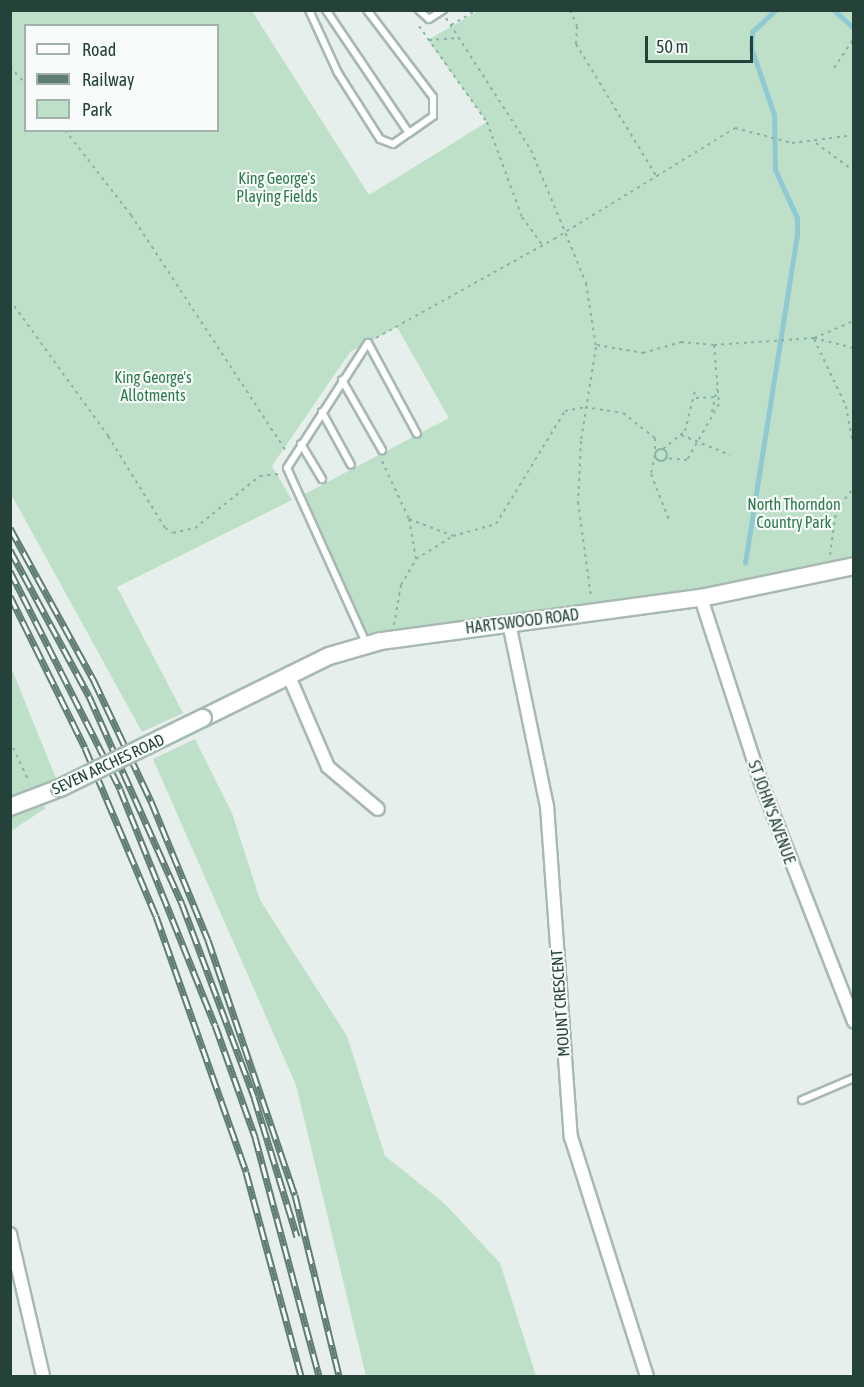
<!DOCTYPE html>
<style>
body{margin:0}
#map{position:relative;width:864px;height:1387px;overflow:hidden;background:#e6efeb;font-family:"Asap Condensed",sans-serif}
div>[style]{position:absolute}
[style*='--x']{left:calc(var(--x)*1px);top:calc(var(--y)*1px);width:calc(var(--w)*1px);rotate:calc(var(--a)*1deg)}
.green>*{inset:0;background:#bfe0c8}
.stream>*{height:4.5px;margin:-2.25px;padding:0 2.25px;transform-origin:2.25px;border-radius:2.25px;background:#8ec9d4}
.path>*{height:2px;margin-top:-1px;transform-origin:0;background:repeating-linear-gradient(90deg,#86b3a5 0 3px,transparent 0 7.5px)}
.path>.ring{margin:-1px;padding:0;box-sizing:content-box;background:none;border:2px solid #86b3a5;border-radius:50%}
.roads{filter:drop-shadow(2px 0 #a8b8b2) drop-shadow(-2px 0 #a8b8b2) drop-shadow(0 2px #a8b8b2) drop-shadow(0 -2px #a8b8b2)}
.lane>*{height:6px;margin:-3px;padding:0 3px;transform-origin:3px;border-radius:3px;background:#fff}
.street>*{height:12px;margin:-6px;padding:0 6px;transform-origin:6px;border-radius:6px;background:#fff}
.secondary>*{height:16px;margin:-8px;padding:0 8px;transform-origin:8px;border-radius:8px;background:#fff}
.rail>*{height:7px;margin-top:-3.5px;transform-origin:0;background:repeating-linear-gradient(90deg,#f7fbf9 0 14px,#5f7d75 0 28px);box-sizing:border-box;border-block:2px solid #5f7d75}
.bridges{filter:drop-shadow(2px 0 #a4bbb3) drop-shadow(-2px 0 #a4bbb3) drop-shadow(0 2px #a4bbb3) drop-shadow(0 -2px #a4bbb3)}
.secondary-bridge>*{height:16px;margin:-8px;padding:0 8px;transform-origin:8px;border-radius:8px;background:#fff}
span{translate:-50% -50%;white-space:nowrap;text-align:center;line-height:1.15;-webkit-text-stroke:4.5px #f7fbf9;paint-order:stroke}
.park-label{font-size:16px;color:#2d7a4b}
.street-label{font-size:16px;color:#24423a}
.frame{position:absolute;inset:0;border:12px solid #24423a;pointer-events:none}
.legend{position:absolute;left:24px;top:24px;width:195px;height:108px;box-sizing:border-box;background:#f7fbf9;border:2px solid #a3b1ad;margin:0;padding:8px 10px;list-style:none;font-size:18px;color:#24423a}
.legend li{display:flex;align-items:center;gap:12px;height:30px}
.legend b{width:30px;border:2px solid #a3b1ad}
.scale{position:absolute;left:645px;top:36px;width:108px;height:27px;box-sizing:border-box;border:3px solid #24423a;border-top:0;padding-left:8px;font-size:18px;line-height:21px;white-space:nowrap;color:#24423a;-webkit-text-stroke:4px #f7fbf9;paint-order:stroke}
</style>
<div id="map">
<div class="green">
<div style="clip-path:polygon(evenodd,10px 11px,252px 11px,369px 195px,487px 122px,428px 40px,478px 11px,853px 11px,853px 564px,367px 645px,299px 497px,449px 418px,397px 327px,350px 352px,272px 466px,292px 500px,117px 587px,183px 713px,142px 732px,11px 494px,10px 11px,26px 26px,218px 26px,218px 130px,26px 130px,26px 26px)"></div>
<div style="clip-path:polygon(10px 665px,60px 788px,36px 798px,46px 808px,11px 831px)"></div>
<div style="clip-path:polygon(195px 739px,232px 813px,260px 900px,347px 1036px,385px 1156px,444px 1203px,500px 1263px,536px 1376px,366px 1376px,296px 1085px,153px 759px)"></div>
</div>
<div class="stream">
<div style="--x:834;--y:10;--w:27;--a:42"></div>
<div style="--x:745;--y:563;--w:331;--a:-81"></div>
<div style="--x:797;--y:236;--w:18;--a:-90"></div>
<div style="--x:797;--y:218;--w:53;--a:-114.6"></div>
<div style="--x:775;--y:170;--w:55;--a:-91"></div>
<div style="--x:774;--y:115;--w:71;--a:-108.9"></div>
<div style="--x:751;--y:48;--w:16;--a:-86"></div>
<div style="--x:752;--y:32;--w:33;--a:-43"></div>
</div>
<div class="path">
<div style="--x:570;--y:10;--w:17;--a:66"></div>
<div style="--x:577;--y:26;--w:18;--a:93"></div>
<div style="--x:576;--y:44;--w:156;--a:58.7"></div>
<div style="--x:446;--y:18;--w:157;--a:57.2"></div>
<div style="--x:531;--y:150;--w:144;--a:67.5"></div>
<div style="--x:586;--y:283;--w:65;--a:81.1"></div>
<div style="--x:596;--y:347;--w:95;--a:99.1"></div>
<div style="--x:581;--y:441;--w:61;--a:92.8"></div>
<div style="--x:578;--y:502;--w:96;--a:82.2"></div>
<div style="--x:451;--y:25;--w:30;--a:-30"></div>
<div style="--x:419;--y:26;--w:118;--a:54.7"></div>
<div style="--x:487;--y:122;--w:101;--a:69.8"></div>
<div style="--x:522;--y:217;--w:34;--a:54"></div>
<div style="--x:429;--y:40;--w:30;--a:-4"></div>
<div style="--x:10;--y:67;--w:23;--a:47"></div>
<div style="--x:834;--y:68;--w:36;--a:-56"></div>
<div style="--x:65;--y:130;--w:108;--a:52.2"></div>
<div style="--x:131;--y:215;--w:282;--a:56.7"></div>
<div style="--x:816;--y:143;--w:47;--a:36.4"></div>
<div style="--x:10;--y:300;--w:168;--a:54.2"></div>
<div style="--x:108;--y:436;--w:108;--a:58.2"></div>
<div style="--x:165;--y:528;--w:9;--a:32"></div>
<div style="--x:173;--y:533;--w:23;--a:-13"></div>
<div style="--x:195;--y:528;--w:83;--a:-38.7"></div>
<div style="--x:260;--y:476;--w:19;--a:-6"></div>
<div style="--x:376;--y:338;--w:204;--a:-29.1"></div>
<div style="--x:554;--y:239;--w:212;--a:-31.5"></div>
<div style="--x:735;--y:128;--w:59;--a:14.7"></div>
<div style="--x:792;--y:143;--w:63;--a:-7.4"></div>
<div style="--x:814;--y:338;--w:41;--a:14"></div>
<div style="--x:814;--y:339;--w:74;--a:64.5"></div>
<div style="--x:846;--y:406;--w:44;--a:79.5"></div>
<div style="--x:597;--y:345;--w:47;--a:9.9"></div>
<div style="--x:643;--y:353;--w:40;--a:-16"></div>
<div style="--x:681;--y:342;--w:33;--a:5"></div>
<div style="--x:714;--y:345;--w:59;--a:85.2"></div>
<div style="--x:719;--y:404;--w:64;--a:119.7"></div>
<div style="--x:687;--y:460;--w:21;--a:-175"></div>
<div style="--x:714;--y:345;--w:100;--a:-4"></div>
<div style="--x:814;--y:338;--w:43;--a:-23"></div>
<div style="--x:696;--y:398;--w:21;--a:-3"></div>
<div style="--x:712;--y:412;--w:24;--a:-78"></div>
<div style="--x:681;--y:435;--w:53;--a:22.2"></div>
<div style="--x:663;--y:449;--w:28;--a:-39"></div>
<div style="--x:685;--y:431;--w:45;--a:-76"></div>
<div class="ring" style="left:655px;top:449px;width:10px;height:10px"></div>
<div style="--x:655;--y:455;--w:19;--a:102"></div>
<div style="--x:651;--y:474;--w:49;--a:68.6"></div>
<div style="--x:382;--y:461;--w:64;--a:65"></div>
<div style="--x:409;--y:519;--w:41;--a:80.1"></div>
<div style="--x:409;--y:519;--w:47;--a:21.1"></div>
<div style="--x:830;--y:555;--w:44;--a:-82.2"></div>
<div style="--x:836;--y:511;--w:30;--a:-53"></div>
<div style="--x:394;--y:625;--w:41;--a:-80.1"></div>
<div style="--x:401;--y:585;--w:30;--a:-60"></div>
<div style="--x:416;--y:559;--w:44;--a:-31.9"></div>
<div style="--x:453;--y:536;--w:45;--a:-15.6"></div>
<div style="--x:496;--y:524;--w:132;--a:-58.6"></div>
<div style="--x:565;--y:411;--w:20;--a:-11"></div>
<div style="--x:585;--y:407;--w:38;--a:9"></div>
<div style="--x:623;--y:413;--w:41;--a:38"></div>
<div style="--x:655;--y:438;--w:15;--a:90"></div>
<div style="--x:10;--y:741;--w:45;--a:65.1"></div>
</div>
<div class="roads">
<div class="lane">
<div style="--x:309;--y:10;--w:69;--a:65.3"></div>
<div style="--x:338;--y:73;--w:78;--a:57.5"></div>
<div style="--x:380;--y:139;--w:14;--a:21"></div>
<div style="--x:393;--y:144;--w:19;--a:-35"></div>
<div style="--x:326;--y:10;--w:148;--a:56"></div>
<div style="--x:409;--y:133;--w:29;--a:-35"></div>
<div style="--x:433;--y:116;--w:19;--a:-90"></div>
<div style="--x:433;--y:97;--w:109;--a:-127.2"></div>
<div style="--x:419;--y:10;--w:13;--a:42"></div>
<div style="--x:429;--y:19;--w:17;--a:-33"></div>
<div style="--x:342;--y:380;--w:81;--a:60.3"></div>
<div style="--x:322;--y:412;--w:60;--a:61.3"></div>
<div style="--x:301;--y:444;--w:41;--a:59"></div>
<div style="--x:367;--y:645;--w:194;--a:-114.3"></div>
<div style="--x:287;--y:468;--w:149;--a:-57.1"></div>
<div style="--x:368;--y:343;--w:103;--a:61.7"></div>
<div style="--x:802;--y:1100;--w:56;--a:-22.9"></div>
</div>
<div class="street">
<div style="--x:701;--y:598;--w:194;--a:72"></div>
<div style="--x:761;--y:783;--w:256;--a:68.7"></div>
<div style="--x:509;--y:623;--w:187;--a:78.3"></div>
<div style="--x:547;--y:806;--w:332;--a:85.9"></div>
<div style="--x:571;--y:1137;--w:251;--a:72.4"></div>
<div style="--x:288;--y:674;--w:101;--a:66.7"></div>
<div style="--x:328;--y:767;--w:65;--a:40"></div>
<div style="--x:10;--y:1234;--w:146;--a:76.9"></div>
</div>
<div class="secondary">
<div style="--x:203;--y:718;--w:140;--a:-26.2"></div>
<div style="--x:329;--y:656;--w:54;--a:-16.1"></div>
<div style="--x:381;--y:641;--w:323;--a:-7.7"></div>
<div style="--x:701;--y:598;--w:156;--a:-11.8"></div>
<div style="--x:10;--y:807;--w:53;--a:-20.8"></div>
</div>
</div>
<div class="rail">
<div style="--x:10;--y:528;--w:175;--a:61.2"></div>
<div style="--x:94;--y:681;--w:133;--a:64.6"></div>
<div style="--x:151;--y:801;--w:150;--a:67.7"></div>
<div style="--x:208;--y:940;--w:269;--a:71.2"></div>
<div style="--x:295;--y:1195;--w:186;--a:76.3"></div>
<div style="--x:10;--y:550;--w:166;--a:61.6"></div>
<div style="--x:89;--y:696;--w:228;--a:65.9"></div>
<div style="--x:182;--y:904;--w:206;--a:69.5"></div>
<div style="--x:254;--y:1097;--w:146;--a:72.9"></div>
<div style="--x:10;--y:571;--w:244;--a:63.2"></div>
<div style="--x:120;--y:789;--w:254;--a:68.1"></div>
<div style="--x:215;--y:1025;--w:119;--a:70.3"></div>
<div style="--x:255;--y:1137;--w:247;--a:75"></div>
<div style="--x:10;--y:596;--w:169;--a:63.7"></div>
<div style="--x:85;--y:748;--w:182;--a:67.1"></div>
<div style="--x:156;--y:916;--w:271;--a:70.6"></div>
<div style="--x:246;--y:1172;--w:211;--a:74.9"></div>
</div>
<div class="bridges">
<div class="secondary-bridge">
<div style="--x:60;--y:788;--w:159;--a:-26.1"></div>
</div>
</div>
<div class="park-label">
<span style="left:277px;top:187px">King George's<br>Playing Fields</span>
<span style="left:153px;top:386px">King George's<br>Allotments</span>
<span style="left:794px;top:513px">North Thorndon<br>Country Park</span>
</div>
<div class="street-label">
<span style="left:522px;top:621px;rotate:-7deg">HARTSWOOD ROAD</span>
<span style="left:108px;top:764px;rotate:-25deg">SEVEN ARCHES ROAD</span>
<span style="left:772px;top:812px;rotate:70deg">ST JOHN'S AVENUE</span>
<span style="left:560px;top:1003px;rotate:-94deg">MOUNT CRESCENT</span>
</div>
<div class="frame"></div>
<ul class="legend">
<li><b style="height:8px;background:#fff"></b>Road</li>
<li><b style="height:8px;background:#5f7d75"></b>Railway</li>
<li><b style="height:16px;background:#bfe0c8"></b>Park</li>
</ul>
<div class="scale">50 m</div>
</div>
